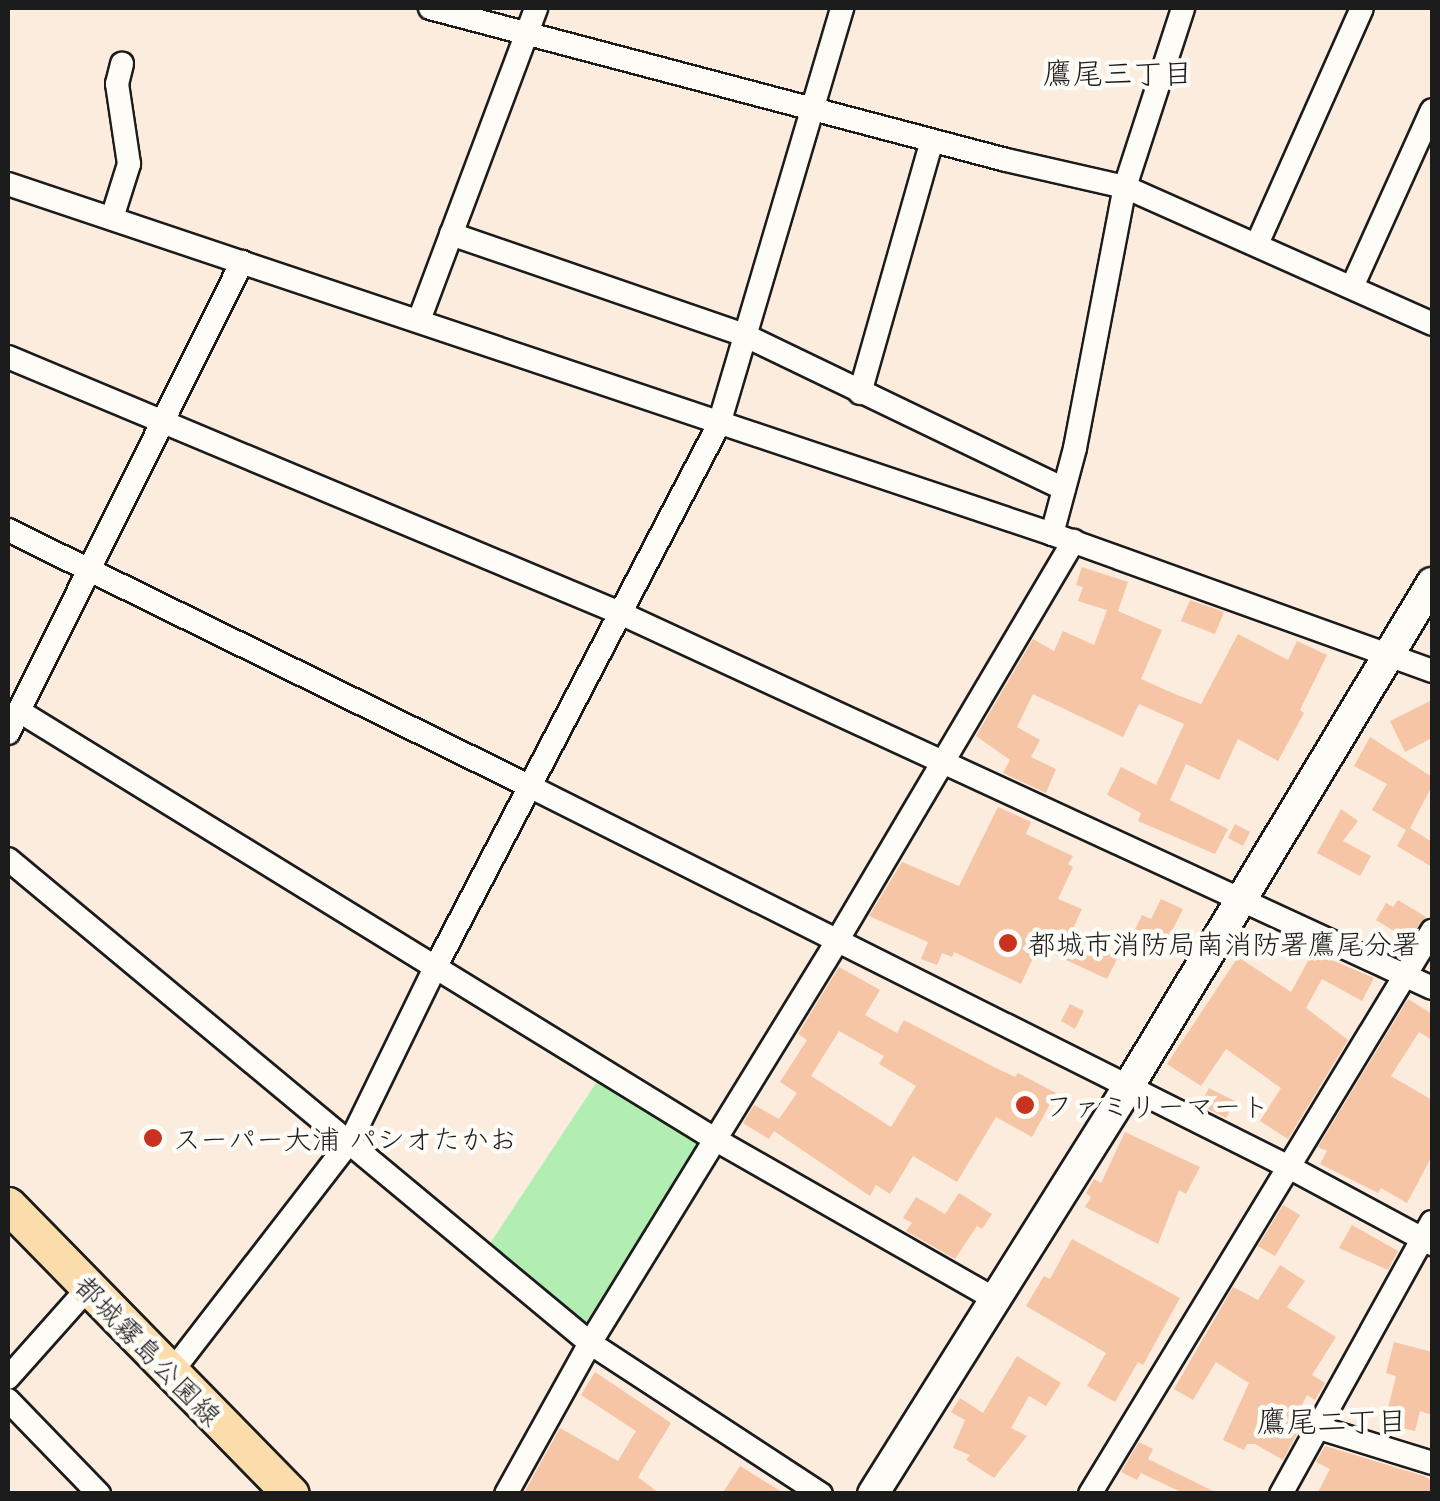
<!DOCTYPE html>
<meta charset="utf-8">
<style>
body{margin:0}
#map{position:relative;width:1440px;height:1501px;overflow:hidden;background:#fbecde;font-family:Mali,"Klee One",sans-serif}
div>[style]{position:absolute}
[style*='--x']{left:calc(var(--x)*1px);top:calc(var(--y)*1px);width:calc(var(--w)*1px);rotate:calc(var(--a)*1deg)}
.green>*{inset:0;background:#b2edb2}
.building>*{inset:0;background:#f5c5a5}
.roads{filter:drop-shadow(2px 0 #1c1c1c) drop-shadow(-2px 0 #1c1c1c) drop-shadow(0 2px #1c1c1c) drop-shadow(0 -2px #1c1c1c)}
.street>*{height:22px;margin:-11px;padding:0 11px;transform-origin:11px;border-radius:11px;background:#fdfcf7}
.secondary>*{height:30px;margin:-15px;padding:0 15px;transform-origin:15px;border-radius:15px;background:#fdfcf7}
.primary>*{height:35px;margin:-17.5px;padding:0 17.5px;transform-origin:17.5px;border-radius:17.5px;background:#faddab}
.dots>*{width:28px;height:28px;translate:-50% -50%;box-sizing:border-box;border:5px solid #fdfcf7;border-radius:50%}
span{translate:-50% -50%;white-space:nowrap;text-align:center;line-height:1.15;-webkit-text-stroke:9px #fdfcf7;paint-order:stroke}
.poi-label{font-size:28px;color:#1c1c1c}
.left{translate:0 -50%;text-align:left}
.street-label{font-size:28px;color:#1c1c1c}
.neighbourhood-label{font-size:30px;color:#1c1c1c}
.frame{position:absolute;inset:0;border:10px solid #1c1c1c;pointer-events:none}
</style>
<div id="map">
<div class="green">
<div style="clip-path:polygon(600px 1077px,701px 1146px,588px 1330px,489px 1245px)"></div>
</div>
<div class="building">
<div style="clip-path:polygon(1082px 567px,1128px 582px,1118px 611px,1162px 630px,1141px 679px,1177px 695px,1201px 704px,1238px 634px,1288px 660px,1297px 641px,1327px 655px,1300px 710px,1304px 713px,1278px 761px,1238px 739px,1219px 780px,1186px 764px,1170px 800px,1228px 829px,1215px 854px,1138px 821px,1141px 813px,1107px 795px,1121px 767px,1156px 785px,1184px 724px,1139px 704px,1123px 737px,1033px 694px,1017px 727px,1040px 740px,1031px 757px,1056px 769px,1046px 793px,1003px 773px,1010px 760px,976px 736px,1033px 639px,1054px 651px,1063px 631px,1094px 645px,1107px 610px,1078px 601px,1083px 587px,1076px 585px)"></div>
<div style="clip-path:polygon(1190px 600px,1224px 612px,1215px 634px,1181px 621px)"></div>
<div style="clip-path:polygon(1432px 700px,1432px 738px,1405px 752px,1390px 721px)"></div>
<div style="clip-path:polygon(1370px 737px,1432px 777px,1432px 786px,1410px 828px,1432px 842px,1432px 867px,1397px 846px,1406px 830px,1372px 810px,1387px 784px,1354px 766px)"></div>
<div style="clip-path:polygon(998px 807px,1031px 822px,1026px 834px,1073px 856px,1068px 864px,1073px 867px,1058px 899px,1082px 909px,1071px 933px,1119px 955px,1107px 979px,1038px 947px,1021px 984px,954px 952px,952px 957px,942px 953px,937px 965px,921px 959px,928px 942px,869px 916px,902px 862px,959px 886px)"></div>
<div style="clip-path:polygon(1341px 809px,1358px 821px,1343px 841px,1371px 856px,1360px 876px,1317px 853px)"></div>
<div style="clip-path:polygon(1235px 824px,1250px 832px,1243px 846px,1228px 838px)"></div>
<div style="clip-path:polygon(1161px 899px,1183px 909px,1161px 953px,1131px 938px,1142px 915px,1151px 919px)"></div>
<div style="clip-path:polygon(1398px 900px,1426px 917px,1409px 940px,1376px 920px,1386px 903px,1393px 907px)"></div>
<div style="clip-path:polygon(1313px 952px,1374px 978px,1362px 1001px,1322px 979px,1306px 1008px,1348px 1040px,1288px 1139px,1260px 1121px,1281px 1088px,1226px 1049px,1201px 1086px,1167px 1064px,1238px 957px,1291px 992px)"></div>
<div style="clip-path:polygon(evenodd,839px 967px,880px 990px,865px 1015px,897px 1033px,904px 1020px,994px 1067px,1015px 1077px,1018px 1073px,1056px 1093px,1032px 1137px,996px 1117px,957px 1182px,913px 1156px,890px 1194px,876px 1185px,870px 1196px,774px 1131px,769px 1139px,743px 1123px,754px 1105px,779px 1119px,797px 1093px,780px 1082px,807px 1040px,798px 1034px,839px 967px,839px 1031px,884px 1056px,879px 1064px,916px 1086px,891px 1127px,811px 1076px,839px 1031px)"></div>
<div style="clip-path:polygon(1408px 999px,1432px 1014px,1432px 1040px,1419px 1032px,1391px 1076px,1432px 1100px,1432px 1156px,1407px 1203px,1381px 1188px,1378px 1193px,1320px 1164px,1327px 1151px,1318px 1147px)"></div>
<div style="clip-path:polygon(1070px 1004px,1084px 1011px,1075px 1029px,1061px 1021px)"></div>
<div style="clip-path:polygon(1209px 1088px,1235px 1101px,1226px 1118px,1200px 1105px)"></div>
<div style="clip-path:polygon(1125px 1132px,1200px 1167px,1186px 1194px,1179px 1190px,1158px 1244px,1085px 1207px,1091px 1197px,1086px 1193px,1094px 1179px,1101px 1183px)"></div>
<div style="clip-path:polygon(959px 1193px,992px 1214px,982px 1229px,977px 1226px,955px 1259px,906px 1231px,912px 1223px,903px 1218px,916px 1197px,945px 1214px)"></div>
<div style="clip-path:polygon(1283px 1205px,1300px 1215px,1275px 1256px,1258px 1246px)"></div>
<div style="clip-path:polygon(1352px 1225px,1398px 1251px,1388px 1270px,1339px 1248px)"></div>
<div style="clip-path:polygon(1072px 1239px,1180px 1298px,1143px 1365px,1138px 1362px,1115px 1402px,1087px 1386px,1106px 1353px,1026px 1306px,1044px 1276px,1050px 1279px)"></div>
<div style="clip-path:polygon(1280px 1265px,1305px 1281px,1287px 1307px,1336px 1337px,1312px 1375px,1325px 1383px,1315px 1400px,1307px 1395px,1291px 1426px,1299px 1430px,1283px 1460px,1255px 1444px,1247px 1444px,1244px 1450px,1223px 1440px,1249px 1383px,1216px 1362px,1193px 1400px,1174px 1389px,1233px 1287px,1258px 1300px)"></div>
<div style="clip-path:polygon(1394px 1342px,1432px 1352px,1432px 1415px,1420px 1411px,1415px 1431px,1384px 1424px,1396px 1376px,1386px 1373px)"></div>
<div style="clip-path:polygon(1017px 1356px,1061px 1383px,1046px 1406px,1029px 1396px,1011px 1428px,1027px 1436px,994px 1478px,966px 1460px,970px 1455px,953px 1448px,965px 1420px,951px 1412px,960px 1398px,983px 1413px)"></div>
<div style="clip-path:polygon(595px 1372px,671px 1423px,638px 1477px,660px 1494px,528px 1494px,525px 1491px,560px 1428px,618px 1461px,636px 1431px,581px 1395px)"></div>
<div style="clip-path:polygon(1139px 1442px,1153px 1449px,1148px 1459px,1219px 1494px,1185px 1494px,1141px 1473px,1137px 1480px,1121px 1472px)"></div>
<div style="clip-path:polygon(1325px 1446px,1424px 1476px,1432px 1481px,1432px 1494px,1317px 1494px,1330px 1469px,1316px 1462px)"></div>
<div style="clip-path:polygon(740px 1466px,785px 1494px,722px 1494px)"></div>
</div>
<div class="roads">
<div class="street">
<div style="--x:430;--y:8;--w:596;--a:14.78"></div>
<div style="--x:1006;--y:160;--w:122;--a:12.8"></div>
<div style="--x:1125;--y:187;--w:336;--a:24"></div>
<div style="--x:8;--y:184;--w:1101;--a:18.53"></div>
<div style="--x:1052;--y:534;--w:404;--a:19.8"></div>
<div style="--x:112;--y:218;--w:57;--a:-72.5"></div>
<div style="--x:129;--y:164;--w:81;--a:-98.5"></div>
<div style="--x:117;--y:84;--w:21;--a:-76"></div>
<div style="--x:451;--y:234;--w:310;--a:19"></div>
<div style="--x:744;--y:335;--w:355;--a:25.7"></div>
<div style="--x:1257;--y:244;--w:258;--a:-66"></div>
<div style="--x:1352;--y:287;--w:194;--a:-65.7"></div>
<div style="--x:419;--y:320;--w:333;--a:-69.4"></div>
<div style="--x:8;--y:357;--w:663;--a:22.7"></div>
<div style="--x:620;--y:613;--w:894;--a:24.79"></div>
<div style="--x:860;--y:393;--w:262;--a:-74.1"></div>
<div style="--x:8;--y:530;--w:580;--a:26.17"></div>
<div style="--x:529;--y:786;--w:848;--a:26.63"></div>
<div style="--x:1287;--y:1166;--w:165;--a:28.3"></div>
<div style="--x:1052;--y:534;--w:89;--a:-75"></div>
<div style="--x:1075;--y:448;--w:266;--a:-79.2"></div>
<div style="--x:1125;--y:187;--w:188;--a:-72"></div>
<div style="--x:19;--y:711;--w:818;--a:31.61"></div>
<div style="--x:716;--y:1140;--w:321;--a:29.7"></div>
<div style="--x:8;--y:733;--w:526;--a:-63.58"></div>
<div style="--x:8;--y:859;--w:757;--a:39.75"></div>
<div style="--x:590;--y:1343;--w:276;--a:33.2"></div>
<div style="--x:170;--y:1374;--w:296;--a:-52.3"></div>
<div style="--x:351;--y:1140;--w:191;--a:-64"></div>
<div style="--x:435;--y:968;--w:614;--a:-62.43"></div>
<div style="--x:719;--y:424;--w:434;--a:-73.5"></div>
<div style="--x:8;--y:1378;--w:122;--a:-48.3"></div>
<div style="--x:8;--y:1400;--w:131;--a:45.9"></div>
<div style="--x:1316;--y:1427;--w:121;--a:17.2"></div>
<div style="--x:506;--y:1494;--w:173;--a:-60.9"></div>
<div style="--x:590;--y:1343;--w:472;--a:-58.4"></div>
<div style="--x:837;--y:941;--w:465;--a:-59.4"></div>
<div style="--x:1090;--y:1494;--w:659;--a:-58.72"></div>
<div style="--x:1281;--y:1494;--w:311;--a:-61"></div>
</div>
<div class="secondary">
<div style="--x:873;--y:1494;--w:478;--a:-57.9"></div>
<div style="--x:1127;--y:1089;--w:591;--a:-58.92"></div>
</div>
<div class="primary">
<div style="--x:8;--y:1205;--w:404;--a:45.6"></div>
</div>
</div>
<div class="dots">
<div style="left:1008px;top:943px;background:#c8321e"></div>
<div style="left:1025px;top:1105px;background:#c8321e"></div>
<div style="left:153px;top:1138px;background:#c8321e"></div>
</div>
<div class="poi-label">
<span class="left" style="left:1028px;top:943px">都城市消防局南消防署鷹尾分署</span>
<span class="left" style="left:1045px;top:1105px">ファミリーマート</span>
<span class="left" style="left:173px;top:1138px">スーパー大浦 パシオたかお</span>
</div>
<div class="street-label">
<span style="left:149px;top:1350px;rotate:46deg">都城霧島公園線</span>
</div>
<div class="neighbourhood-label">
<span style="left:1118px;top:72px">鷹尾三丁目</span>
<span style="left:1332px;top:1420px">鷹尾二丁目</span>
</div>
<div class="frame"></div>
</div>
